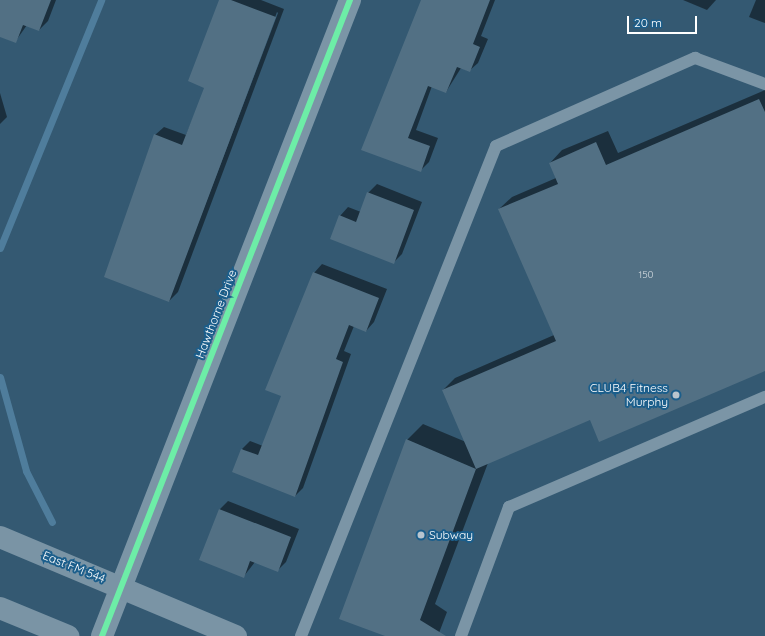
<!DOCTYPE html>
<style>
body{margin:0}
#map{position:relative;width:765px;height:636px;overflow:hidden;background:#345972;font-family:Quicksand,sans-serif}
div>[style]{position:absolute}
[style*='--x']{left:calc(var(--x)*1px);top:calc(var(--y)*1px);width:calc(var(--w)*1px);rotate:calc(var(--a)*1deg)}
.shadow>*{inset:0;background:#0007}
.stream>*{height:7px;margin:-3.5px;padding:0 3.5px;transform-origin:3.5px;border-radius:3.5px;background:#4f7d9c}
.building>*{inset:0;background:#527084}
.lane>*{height:12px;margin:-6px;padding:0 6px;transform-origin:6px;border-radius:6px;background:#7b95a6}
.street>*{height:22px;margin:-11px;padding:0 11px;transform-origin:11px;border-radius:11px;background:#7b95a6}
.primary>*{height:22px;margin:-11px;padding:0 11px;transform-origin:11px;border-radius:11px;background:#7a94a5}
.cycleway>*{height:6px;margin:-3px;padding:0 3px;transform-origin:3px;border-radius:3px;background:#6deda7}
.dots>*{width:11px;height:11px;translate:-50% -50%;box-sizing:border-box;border:2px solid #1b5e8b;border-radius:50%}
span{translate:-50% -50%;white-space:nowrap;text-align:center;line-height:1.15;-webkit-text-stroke:4px #1b5e8b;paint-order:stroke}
.number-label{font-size:10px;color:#d4dbe0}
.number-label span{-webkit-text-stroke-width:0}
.street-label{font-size:12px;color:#fff}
.poi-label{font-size:12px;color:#fff}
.right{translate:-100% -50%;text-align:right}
.left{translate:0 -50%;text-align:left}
.scale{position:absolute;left:627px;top:16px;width:70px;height:18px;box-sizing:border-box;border:2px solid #fff;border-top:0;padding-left:5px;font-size:12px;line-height:14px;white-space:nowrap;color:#fff;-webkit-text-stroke:3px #1b5e8b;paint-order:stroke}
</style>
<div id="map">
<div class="shadow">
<div style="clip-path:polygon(0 0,56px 0,48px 21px,39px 30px,27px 25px,15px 42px,0 36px)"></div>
<div style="clip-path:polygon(evenodd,220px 0,261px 0,284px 9px,178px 292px,169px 301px,155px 135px,164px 127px,186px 135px,206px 87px,220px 0,277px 12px,278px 13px,172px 292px,277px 12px)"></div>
<div style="clip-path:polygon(422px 0,495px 0,481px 36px,488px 39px,478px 63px,469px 71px,461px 68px,446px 92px,432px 86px,416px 130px,438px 138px,429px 162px,421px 170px,363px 149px)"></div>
<div style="clip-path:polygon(683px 0,716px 0,707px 10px)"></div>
<div style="clip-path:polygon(756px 0,765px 0,765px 23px,749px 17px)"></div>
<div style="clip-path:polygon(765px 90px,765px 370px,590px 419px,488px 463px,435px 604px,447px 612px,439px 633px,388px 636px,407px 440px,423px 424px,466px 442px,443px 390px,455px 378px,554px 335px,499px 209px,512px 197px,556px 178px,550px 163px,562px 150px,608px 131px,618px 153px)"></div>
<div style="clip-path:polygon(0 93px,7px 117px,0 124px)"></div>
<div style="clip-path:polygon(377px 184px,422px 202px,402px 254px,394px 262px,340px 216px,348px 207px,361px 212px,368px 193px)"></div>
<div style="clip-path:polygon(322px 264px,387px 289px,374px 322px,366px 331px,354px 326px,344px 351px,351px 354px,303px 488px,295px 496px,242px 449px,250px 441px,263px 446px,283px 395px,314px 273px)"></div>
<div style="clip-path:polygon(228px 501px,299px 529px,286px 562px,278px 570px,255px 562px,244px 576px,219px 510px)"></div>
</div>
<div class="stream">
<div style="--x:0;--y:248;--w:268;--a:-67.8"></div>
<div style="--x:0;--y:377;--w:98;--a:74.5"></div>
<div style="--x:26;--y:471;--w:57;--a:63"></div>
</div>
<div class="building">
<div style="clip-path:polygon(0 0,51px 0,39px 31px,23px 25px,16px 43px,0 37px)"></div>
<div style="clip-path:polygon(219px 0,231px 0,276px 17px,169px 302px,104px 277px,154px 134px,182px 145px,204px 88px,188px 81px)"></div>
<div style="clip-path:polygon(421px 0,490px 0,473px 44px,480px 47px,470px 72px,457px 67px,446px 93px,428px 86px,408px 138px,430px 146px,421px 172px,361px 150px)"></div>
<div style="clip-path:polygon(759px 99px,765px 112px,765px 371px,599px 442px,590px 420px,476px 469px,442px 390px,556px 341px,498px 209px,558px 184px,549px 163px,596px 142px,606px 165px)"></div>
<div style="clip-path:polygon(367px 192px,414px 210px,394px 264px,330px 239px,339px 215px,356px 222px)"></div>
<div style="clip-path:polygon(313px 272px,379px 298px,366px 332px,349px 325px,336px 359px,343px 362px,295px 497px,232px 472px,241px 449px,258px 455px,281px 396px,265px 390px)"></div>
<div style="clip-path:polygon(406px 439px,476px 469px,420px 620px,446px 636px,385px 636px,339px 619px)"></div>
<div style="clip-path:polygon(219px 509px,291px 537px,278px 572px,250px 561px,244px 578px,199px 560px)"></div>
</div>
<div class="lane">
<div style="--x:301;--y:636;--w:527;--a:-68.3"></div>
<div style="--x:496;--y:146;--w:218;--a:-23.9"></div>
<div style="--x:695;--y:58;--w:75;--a:20.4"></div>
<div style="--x:461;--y:636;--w:138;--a:-69.6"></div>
<div style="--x:509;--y:507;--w:279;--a:-23.3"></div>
</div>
<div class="street">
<div style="--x:102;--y:636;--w:683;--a:-68.7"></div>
</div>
<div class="primary">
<div style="--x:0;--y:537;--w:256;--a:22.8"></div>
<div style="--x:0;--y:608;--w:74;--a:22.4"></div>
</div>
<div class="cycleway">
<div style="--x:102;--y:636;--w:683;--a:-68.7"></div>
</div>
<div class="dots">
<div style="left:676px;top:395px;background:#b8c5ce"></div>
<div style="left:421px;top:535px;background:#b8c5ce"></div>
</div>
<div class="number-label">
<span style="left:646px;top:275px">150</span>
</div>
<div class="street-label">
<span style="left:216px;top:314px;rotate:-69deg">Hawthorne Drive</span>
<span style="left:74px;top:567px;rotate:22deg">East FM 544</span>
</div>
<div class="poi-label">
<span class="right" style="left:668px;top:395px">CLUB4 Fitness<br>Murphy</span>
<span class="left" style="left:429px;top:535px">Subway</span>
</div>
<div class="scale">20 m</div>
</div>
